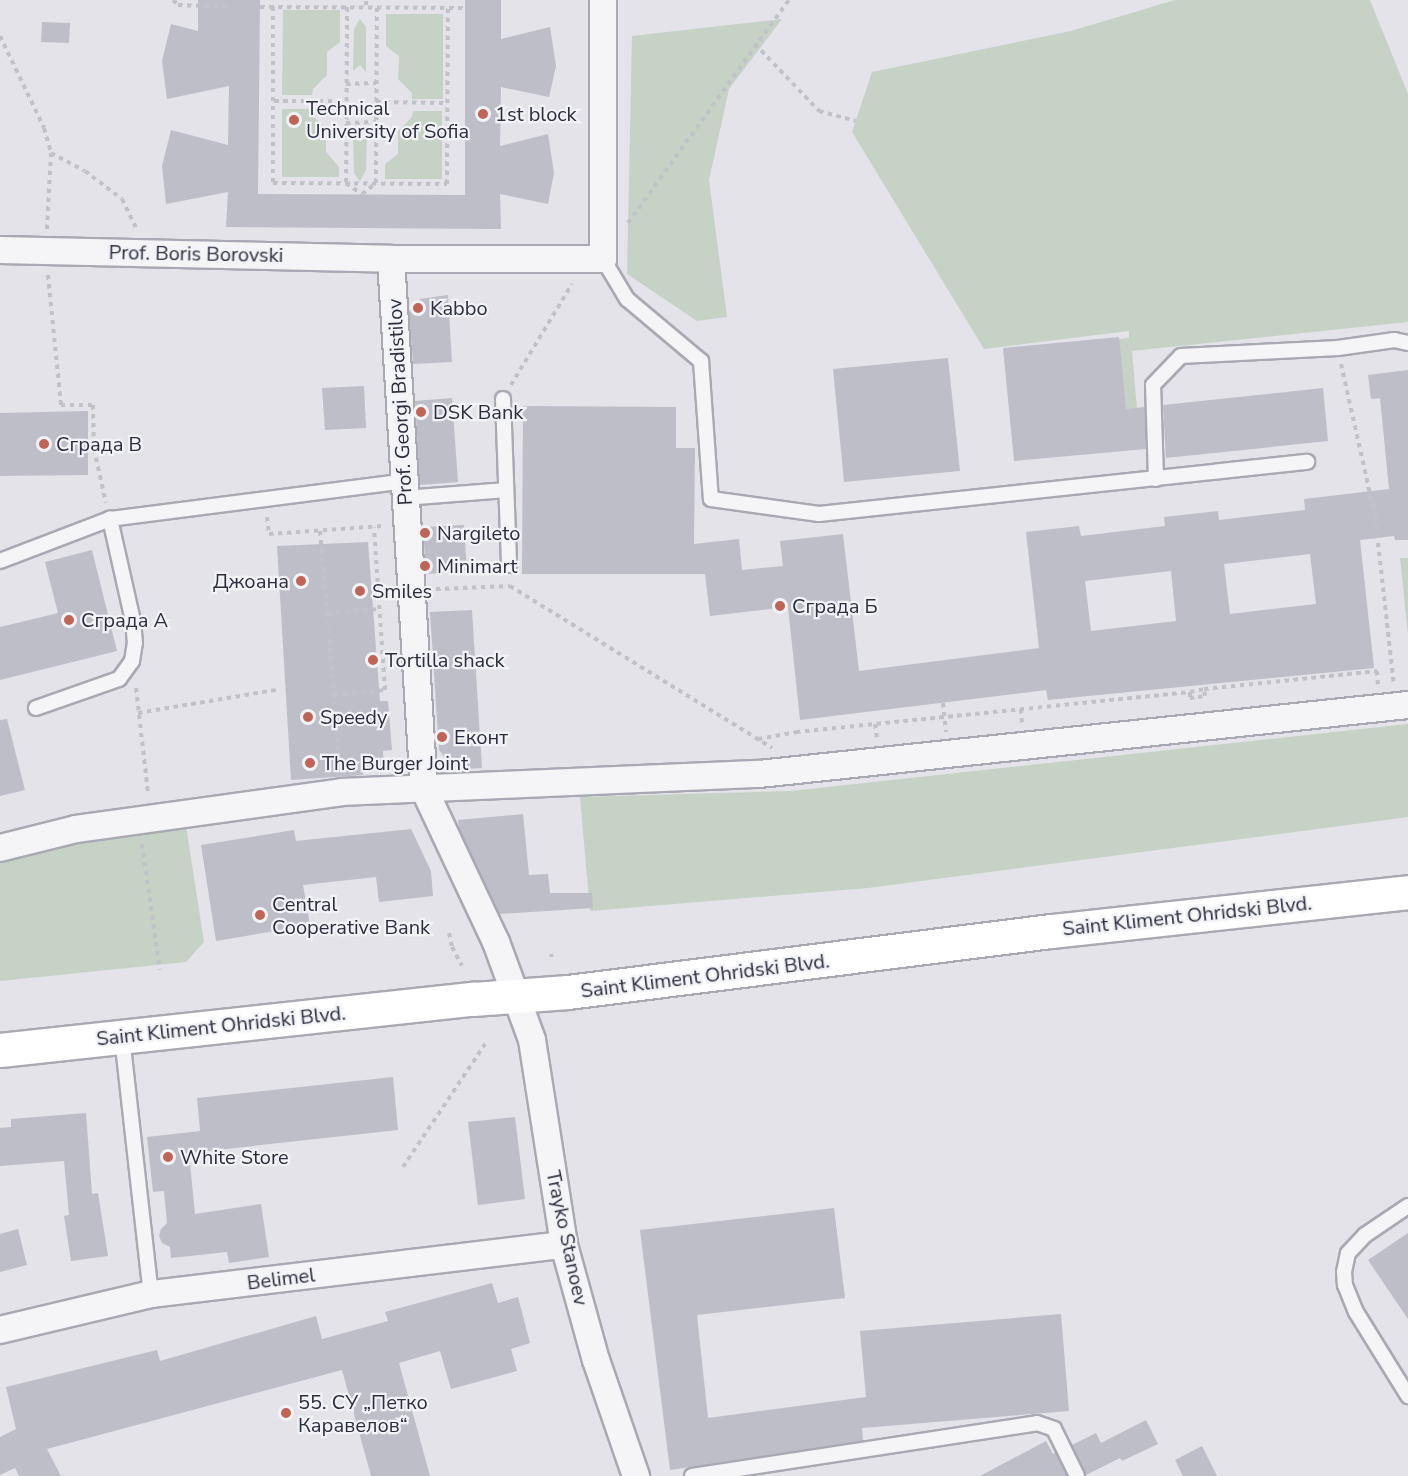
<!DOCTYPE html>
<meta charset="utf-8">
<style>
body{margin:0}
#map{position:relative;width:1408px;height:1476px;overflow:hidden;background:#e3e3e9;font-family:"Nunito Sans",sans-serif}
div>[style]{position:absolute}
[style*='--x']{left:calc(var(--x)*1px);top:calc(var(--y)*1px);width:calc(var(--w)*1px);rotate:calc(var(--a)*1deg)}
.green>*{inset:0;background:#c5d2c5}
.building>*{inset:0;background:#bdbec8}
.path>*{height:4px;margin-top:-2px;transform-origin:0;background:repeating-linear-gradient(90deg,#c1c1c8 0 4.5px,transparent 0 9px)}
.roads{filter:drop-shadow(2px 0 #a8a9b3) drop-shadow(-2px 0 #a8a9b3) drop-shadow(0 2px #a8a9b3) drop-shadow(0 -2px #a8a9b3)}
.lane>*{height:14px;margin:-7px;padding:0 7px;transform-origin:7px;border-radius:7px;background:#f5f5f8}
.street>*{height:26px;margin:-13px;padding:0 13px;transform-origin:13px;border-radius:13px;background:#f5f5f8}
.secondary>*{height:33px;margin:-16.5px;padding:0 16.5px;transform-origin:16.5px;border-radius:16.5px;background:#fff}
.dots>*{width:16px;height:16px;translate:-50% -50%;box-sizing:border-box;border:3px solid #f2f3f7;border-radius:50%}
span{translate:-50% -50%;white-space:nowrap;text-align:center;line-height:1.15;-webkit-text-stroke:4.5px #f2f3f7;paint-order:stroke}
.poi-label{font-size:20px;color:#2c2e3f}
.left{translate:0 -50%;text-align:left}
.right{translate:-100% -50%;text-align:right}
.street-label{font-size:20px;color:#2c2e3f}
</style>
<div id="map">
<div class="green">
<div style="clip-path:polygon(1175px 0,1370px 0,1408px 94px,1408px 322px,1132px 351px,1140px 444px,1009px 350px,1129px 338px,1129px 331px,984px 349px,852px 132px,872px 72px,1071px 31px)"></div>
<div style="clip-path:polygon(283px 10px,340px 10px,340px 42px,327px 52px,327px 75px,313px 89px,312px 95px,282px 95px)"></div>
<div style="clip-path:polygon(386px 14px,443px 14px,443px 99px,412px 99px,412px 93px,398px 79px,399px 56px,386px 46px)"></div>
<div style="clip-path:polygon(360px 19px,366px 27px,366px 72px,360px 65px,353px 71px,354px 29px)"></div>
<div style="clip-path:polygon(782px 19px,729px 89px,709px 180px,727px 317px,697px 321px,627px 274px,632px 36px)"></div>
<div style="clip-path:polygon(282px 109px,312px 109px,312px 115px,326px 129px,326px 152px,339px 167px,339px 177px,282px 177px)"></div>
<div style="clip-path:polygon(413px 111px,442px 111px,442px 179px,385px 179px,385px 164px,398px 154px,398px 131px,412px 117px)"></div>
<div style="clip-path:polygon(353px 135px,360px 142px,367px 136px,366px 170px,360px 181px,354px 173px)"></div>
<div style="clip-path:polygon(1400px 558px,1408px 558px,1408px 635px)"></div>
<div style="clip-path:polygon(1408px 724px,1408px 817px,868px 888px,590px 911px,580px 797px,791px 791px)"></div>
<div style="clip-path:polygon(184px 813px,204px 942px,186px 962px,0 981px,0 848px)"></div>
</div>
<div class="building">
<div style="clip-path:polygon(198px 0,260px 0,258px 194px,465px 195px,465px 0,501px 0,501px 39px,550px 27px,556px 66px,549px 97px,501px 87px,500px 146px,548px 134px,554px 173px,548px 204px,500px 194px,501px 229px,226px 227px,228px 192px,166px 204px,162px 166px,171px 130px,228px 145px,229px 86px,167px 99px,162px 61px,171px 24px,198px 31px)"></div>
<div style="clip-path:polygon(42px 22px,70px 23px,69px 43px,41px 42px)"></div>
<div style="clip-path:polygon(448px 295px,452px 362px,413px 364px,409px 311px,420px 299px)"></div>
<div style="clip-path:polygon(1119px 337px,1126px 409px,1145px 407px,1146px 449px,1014px 461px,1003px 348px)"></div>
<div style="clip-path:polygon(948px 358px,960px 471px,844px 482px,833px 369px)"></div>
<div style="clip-path:polygon(evenodd,1408px 370px,1408px 540px,1395px 540px,1394px 536px,1360px 540px,1374px 668px,1048px 700px,1046px 690px,800px 720px,788px 607px,710px 616px,705px 574px,522px 574px,523px 406px,676px 407px,676px 448px,695px 448px,694px 544px,739px 539px,742px 570px,783px 566px,780px 541px,843px 534px,859px 671px,1039px 648px,1026px 532px,1079px 526px,1081px 536px,1165px 526px,1164px 517px,1218px 511px,1219px 520px,1305px 510px,1304px 499px,1389px 489px,1380px 398px,1371px 399px,1368px 375px,1408px 370px,1310px 554px,1316px 604px,1230px 614px,1224px 564px,1310px 554px,1408px 370px,1171px 571px,1176px 621px,1091px 631px,1085px 581px,1171px 571px)"></div>
<div style="clip-path:polygon(364px 386px,366px 428px,325px 430px,322px 388px)"></div>
<div style="clip-path:polygon(1323px 388px,1328px 441px,1166px 458px,1163px 405px)"></div>
<div style="clip-path:polygon(452px 398px,458px 482px,420px 485px,415px 401px)"></div>
<div style="clip-path:polygon(88px 411px,88px 475px,0 476px,0 413px)"></div>
<div style="clip-path:polygon(464px 525px,467px 571px,426px 574px,423px 527px)"></div>
<div style="clip-path:polygon(368px 542px,380px 701px,388px 701px,392px 750px,383px 751px,384px 766px,362px 767px,363px 775px,291px 780px,277px 546px)"></div>
<div style="clip-path:polygon(92px 550px,117px 651px,0 680px,0 627px,58px 613px,45px 562px)"></div>
<div style="clip-path:polygon(472px 610px,482px 768px,466px 769px,446px 759px,439px 750px,430px 612px)"></div>
<div style="clip-path:polygon(7px 719px,25px 790px,0 796px,0 720px)"></div>
<div style="clip-path:polygon(523px 814px,529px 875px,548px 874px,550px 893px,592px 893px,593px 908px,499px 914px,459px 829px,458px 820px)"></div>
<div style="clip-path:polygon(411px 829px,431px 871px,433px 896px,379px 902px,376px 877px,303px 885px,310px 925px,216px 941px,201px 845px,294px 830px,296px 841px)"></div>
<div style="clip-path:polygon(393px 1077px,398px 1130px,189px 1153px,195px 1214px,261px 1204px,269px 1257px,229px 1263px,227px 1252px,171px 1258px,170px 1247px,162px 1243px,159px 1236px,161px 1229px,167px 1223px,164px 1191px,153px 1192px,147px 1137px,200px 1131px,197px 1098px)"></div>
<div style="clip-path:polygon(86px 1113px,92px 1194px,98px 1193px,108px 1256px,71px 1261px,64px 1216px,69px 1215px,64px 1161px,0 1166px,0 1128px,11px 1127px,11px 1119px)"></div>
<div style="clip-path:polygon(515px 1117px,525px 1199px,478px 1205px,468px 1122px)"></div>
<div style="clip-path:polygon(834px 1208px,845px 1298px,697px 1315px,708px 1418px,866px 1397px,860px 1331px,1061px 1314px,1069px 1411px,862px 1428px,863px 1441px,670px 1470px,640px 1230px)"></div>
<div style="clip-path:polygon(18px 1229px,27px 1265px,0 1272px,0 1234px)"></div>
<div style="clip-path:polygon(1408px 1233px,1408px 1319px,1368px 1260px)"></div>
<div style="clip-path:polygon(492px 1283px,498px 1303px,518px 1297px,530px 1343px,511px 1349px,517px 1371px,451px 1389px,440px 1351px,399px 1363px,430px 1476px,371px 1476px,342px 1370px,47px 1449px,61px 1476px,19px 1476px,15px 1468px,0 1475px,0 1437px,16px 1429px,6px 1387px,157px 1350px,160px 1361px,316px 1316px,322px 1339px,388px 1321px,385px 1312px)"></div>
<div style="clip-path:polygon(1146px 1420px,1158px 1444px,1122px 1461px,1120px 1458px,1086px 1475px,1072px 1445px,1096px 1433px,1101px 1443px)"></div>
<div style="clip-path:polygon(1046px 1441px,1053px 1454px,1056px 1453px,1067px 1476px,980px 1476px)"></div>
<div style="clip-path:polygon(1202px 1446px,1217px 1476px,1183px 1476px,1175px 1460px)"></div>
</div>
<div class="path">
<div style="--x:173;--y:0;--w:7;--a:45"></div>
<div style="--x:178;--y:5;--w:51;--a:2.2"></div>
<div style="--x:366;--y:1;--w:6;--a:90"></div>
<div style="--x:260;--y:7;--w:205;--a:0.3"></div>
<div style="--x:273;--y:7;--w:176;--a:90"></div>
<div style="--x:273;--y:183;--w:174;--a:0.3"></div>
<div style="--x:447;--y:184;--w:176;--a:-89.7"></div>
<div style="--x:347;--y:7;--w:176;--a:90.3"></div>
<div style="--x:346;--y:183;--w:19;--a:35"></div>
<div style="--x:362;--y:194;--w:18;--a:-38"></div>
<div style="--x:376;--y:183;--w:175;--a:-89.7"></div>
<div style="--x:0;--y:36;--w:102;--a:64.4"></div>
<div style="--x:44;--y:128;--w:26;--a:74"></div>
<div style="--x:51;--y:153;--w:38;--a:28"></div>
<div style="--x:85;--y:171;--w:46;--a:37.1"></div>
<div style="--x:122;--y:199;--w:34;--a:64"></div>
<div style="--x:755;--y:44;--w:93;--a:46.3"></div>
<div style="--x:819;--y:111;--w:38;--a:15"></div>
<div style="--x:346;--y:84;--w:30;--a:-2"></div>
<div style="--x:274;--y:101;--w:72;--a:0"></div>
<div style="--x:376;--y:102;--w:71;--a:0.8"></div>
<div style="--x:346;--y:123;--w:30;--a:-2"></div>
<div style="--x:628;--y:223;--w:275;--a:-54.2"></div>
<div style="--x:47;--y:229;--w:76;--a:-87"></div>
<div style="--x:48;--y:275;--w:131;--a:84.3"></div>
<div style="--x:61;--y:405;--w:32;--a:0"></div>
<div style="--x:93;--y:405;--w:44;--a:88.7"></div>
<div style="--x:94;--y:449;--w:55;--a:77.5"></div>
<div style="--x:1341;--y:364;--w:156;--a:77.4"></div>
<div style="--x:1375;--y:516;--w:170;--a:83.6"></div>
<div style="--x:511;--y:385;--w:118;--a:-58.9"></div>
<div style="--x:267;--y:517;--w:17;--a:83"></div>
<div style="--x:269;--y:534;--w:114;--a:-4"></div>
<div style="--x:320;--y:531;--w:240;--a:85.2"></div>
<div style="--x:436;--y:589;--w:74;--a:-2.3"></div>
<div style="--x:510;--y:586;--w:308;--a:31.7"></div>
<div style="--x:327;--y:613;--w:53;--a:-4.3"></div>
<div style="--x:136;--y:688;--w:107;--a:83.5"></div>
<div style="--x:1190;--y:692;--w:14;--a:-12"></div>
<div style="--x:334;--y:695;--w:51;--a:-5.6"></div>
<div style="--x:385;--y:690;--w:163;--a:-93.9"></div>
<div style="--x:943;--y:703;--w:29;--a:84"></div>
<div style="--x:1021;--y:709;--w:14;--a:86"></div>
<div style="--x:138;--y:713;--w:140;--a:-9.5"></div>
<div style="--x:875;--y:724;--w:14;--a:82"></div>
<div style="--x:758;--y:739;--w:39;--a:-10"></div>
<div style="--x:796;--y:732;--w:396;--a:-5.8"></div>
<div style="--x:1190;--y:692;--w:6;--a:90"></div>
<div style="--x:1190;--y:698;--w:8;--a:-7"></div>
<div style="--x:1198;--y:697;--w:7;--a:-8"></div>
<div style="--x:1205;--y:696;--w:7;--a:-98"></div>
<div style="--x:1204;--y:689;--w:174;--a:-5.9"></div>
<div style="--x:1377;--y:671;--w:15;--a:86"></div>
<div style="--x:142;--y:844;--w:127;--a:81.9"></div>
<div style="--x:449;--y:933;--w:14;--a:78"></div>
<div style="--x:452;--y:947;--w:21;--a:62"></div>
<div style="--x:551;--y:954;--w:3;--a:72"></div>
<div style="--x:403;--y:1167;--w:148;--a:-56.3"></div>
</div>
<div class="roads">
<div class="lane">
<div style="--x:603;--y:259;--w:47;--a:59"></div>
<div style="--x:627;--y:299;--w:97;--a:40"></div>
<div style="--x:701;--y:361;--w:138;--a:85.9"></div>
<div style="--x:711;--y:499;--w:109;--a:7.9"></div>
<div style="--x:819;--y:514;--w:491;--a:-6.1"></div>
<div style="--x:503;--y:399;--w:166;--a:87.9"></div>
<div style="--x:1156;--y:479;--w:94;--a:-91.8"></div>
<div style="--x:1153;--y:385;--w:40;--a:-46"></div>
<div style="--x:1181;--y:356;--w:157;--a:-2.9"></div>
<div style="--x:1338;--y:348;--w:57;--a:-8.1"></div>
<div style="--x:1394;--y:340;--w:14;--a:12"></div>
<div style="--x:405;--y:498;--w:101;--a:-4.5"></div>
<div style="--x:0;--y:561;--w:118;--a:-20.9"></div>
<div style="--x:110;--y:519;--w:297;--a:-7.3"></div>
<div style="--x:36;--y:708;--w:88;--a:-19.3"></div>
<div style="--x:119;--y:679;--w:22;--a:-54"></div>
<div style="--x:132;--y:661;--w:18;--a:-81"></div>
<div style="--x:135;--y:643;--w:22;--a:-95"></div>
<div style="--x:133;--y:621;--w:105;--a:-102.7"></div>
<div style="--x:122;--y:1037;--w:259;--a:83.6"></div>
<div style="--x:1408;--y:1206;--w:52;--a:146"></div>
<div style="--x:1365;--y:1235;--w:25;--a:133"></div>
<div style="--x:1348;--y:1253;--w:19;--a:102"></div>
<div style="--x:1344;--y:1272;--w:13;--a:86"></div>
<div style="--x:1345;--y:1285;--w:29;--a:68"></div>
<div style="--x:1356;--y:1312;--w:99;--a:58.2"></div>
<div style="--x:692;--y:1476;--w:349;--a:-8.7"></div>
<div style="--x:1037;--y:1423;--w:18;--a:19"></div>
<div style="--x:1054;--y:1429;--w:52;--a:63.9"></div>
</div>
<div class="street">
<div style="--x:0;--y:250;--w:391;--a:1.3"></div>
<div style="--x:391;--y:259;--w:212;--a:0"></div>
<div style="--x:603;--y:259;--w:259;--a:-90"></div>
<div style="--x:391;--y:259;--w:531;--a:86.44"></div>
<div style="--x:424;--y:789;--w:169;--a:64.8"></div>
<div style="--x:496;--y:942;--w:104;--a:69.8"></div>
<div style="--x:532;--y:1040;--w:207;--a:81.1"></div>
<div style="--x:564;--y:1245;--w:119;--a:74.5"></div>
<div style="--x:596;--y:1360;--w:123;--a:71"></div>
<div style="--x:0;--y:848;--w:78;--a:-14"></div>
<div style="--x:76;--y:829;--w:269;--a:-7.9"></div>
<div style="--x:342;--y:792;--w:417;--a:-2.5"></div>
<div style="--x:759;--y:774;--w:653;--a:-6.07"></div>
<div style="--x:0;--y:1330;--w:155;--a:-13.4"></div>
<div style="--x:151;--y:1294;--w:416;--a:-6.8"></div>
</div>
<div class="secondary">
<div style="--x:0;--y:1050;--w:476;--a:-6.2"></div>
<div style="--x:473;--y:999;--w:95;--a:-4.2"></div>
<div style="--x:568;--y:992;--w:487;--a:-7.2"></div>
<div style="--x:1051;--y:931;--w:359;--a:-6.2"></div>
</div>
</div>
<div class="dots">
<div style="left:483px;top:114px;background:#bf6557"></div>
<div style="left:294px;top:120px;background:#bf6557"></div>
<div style="left:418px;top:308px;background:#bf6557"></div>
<div style="left:421px;top:412px;background:#bf6557"></div>
<div style="left:44px;top:444px;background:#bf6557"></div>
<div style="left:425px;top:533px;background:#bf6557"></div>
<div style="left:425px;top:566px;background:#bf6557"></div>
<div style="left:301px;top:581px;background:#bf6557"></div>
<div style="left:360px;top:591px;background:#bf6557"></div>
<div style="left:780px;top:606px;background:#bf6557"></div>
<div style="left:69px;top:620px;background:#bf6557"></div>
<div style="left:373px;top:660px;background:#bf6557"></div>
<div style="left:308px;top:717px;background:#bf6557"></div>
<div style="left:442px;top:737px;background:#bf6557"></div>
<div style="left:310px;top:763px;background:#bf6557"></div>
<div style="left:260px;top:915px;background:#bf6557"></div>
<div style="left:168px;top:1157px;background:#bf6557"></div>
<div style="left:286px;top:1413px;background:#bf6557"></div>
</div>
<div class="poi-label">
<span class="left" style="left:306px;top:120px">Technical<br>University of Sofia</span>
<span class="left" style="left:495px;top:114px">1st block</span>
<span class="left" style="left:430px;top:308px">Kabbo</span>
<span class="left" style="left:433px;top:412px">DSK Bank</span>
<span class="left" style="left:56px;top:444px">Сграда В</span>
<span class="left" style="left:437px;top:533px">Nargileto</span>
<span class="left" style="left:437px;top:566px">Minimart</span>
<span class="right" style="left:289px;top:581px">Джоана</span>
<span class="left" style="left:372px;top:591px">Smiles</span>
<span class="left" style="left:792px;top:606px">Сграда Б</span>
<span class="left" style="left:81px;top:620px">Сграда А</span>
<span class="left" style="left:385px;top:660px">Tortilla shack</span>
<span class="left" style="left:320px;top:717px">Speedy</span>
<span class="left" style="left:454px;top:737px">Еконт</span>
<span class="left" style="left:322px;top:763px">The Burger Joint</span>
<span class="left" style="left:272px;top:916px">Central<br>Cooperative Bank</span>
<span class="left" style="left:180px;top:1157px">White Store</span>
<span class="left" style="left:298px;top:1414px">55. СУ „Петко<br>Каравелов“</span>
</div>
<div class="street-label">
<span style="left:196px;top:254px;rotate:1deg">Prof. Boris Borovski</span>
<span style="left:400px;top:402px;rotate:-93deg">Prof. Georgi Bradistilov</span>
<span style="left:1187px;top:916px;rotate:-6deg">Saint Kliment Ohridski Blvd.</span>
<span style="left:705px;top:976px;rotate:-7deg">Saint Kliment Ohridski Blvd.</span>
<span style="left:221px;top:1026px;rotate:-6deg">Saint Kliment Ohridski Blvd.</span>
<span style="left:567px;top:1238px;rotate:78deg">Trayko Stanoev</span>
<span style="left:281px;top:1279px;rotate:-7deg">Belimel</span>
</div>
</div>
